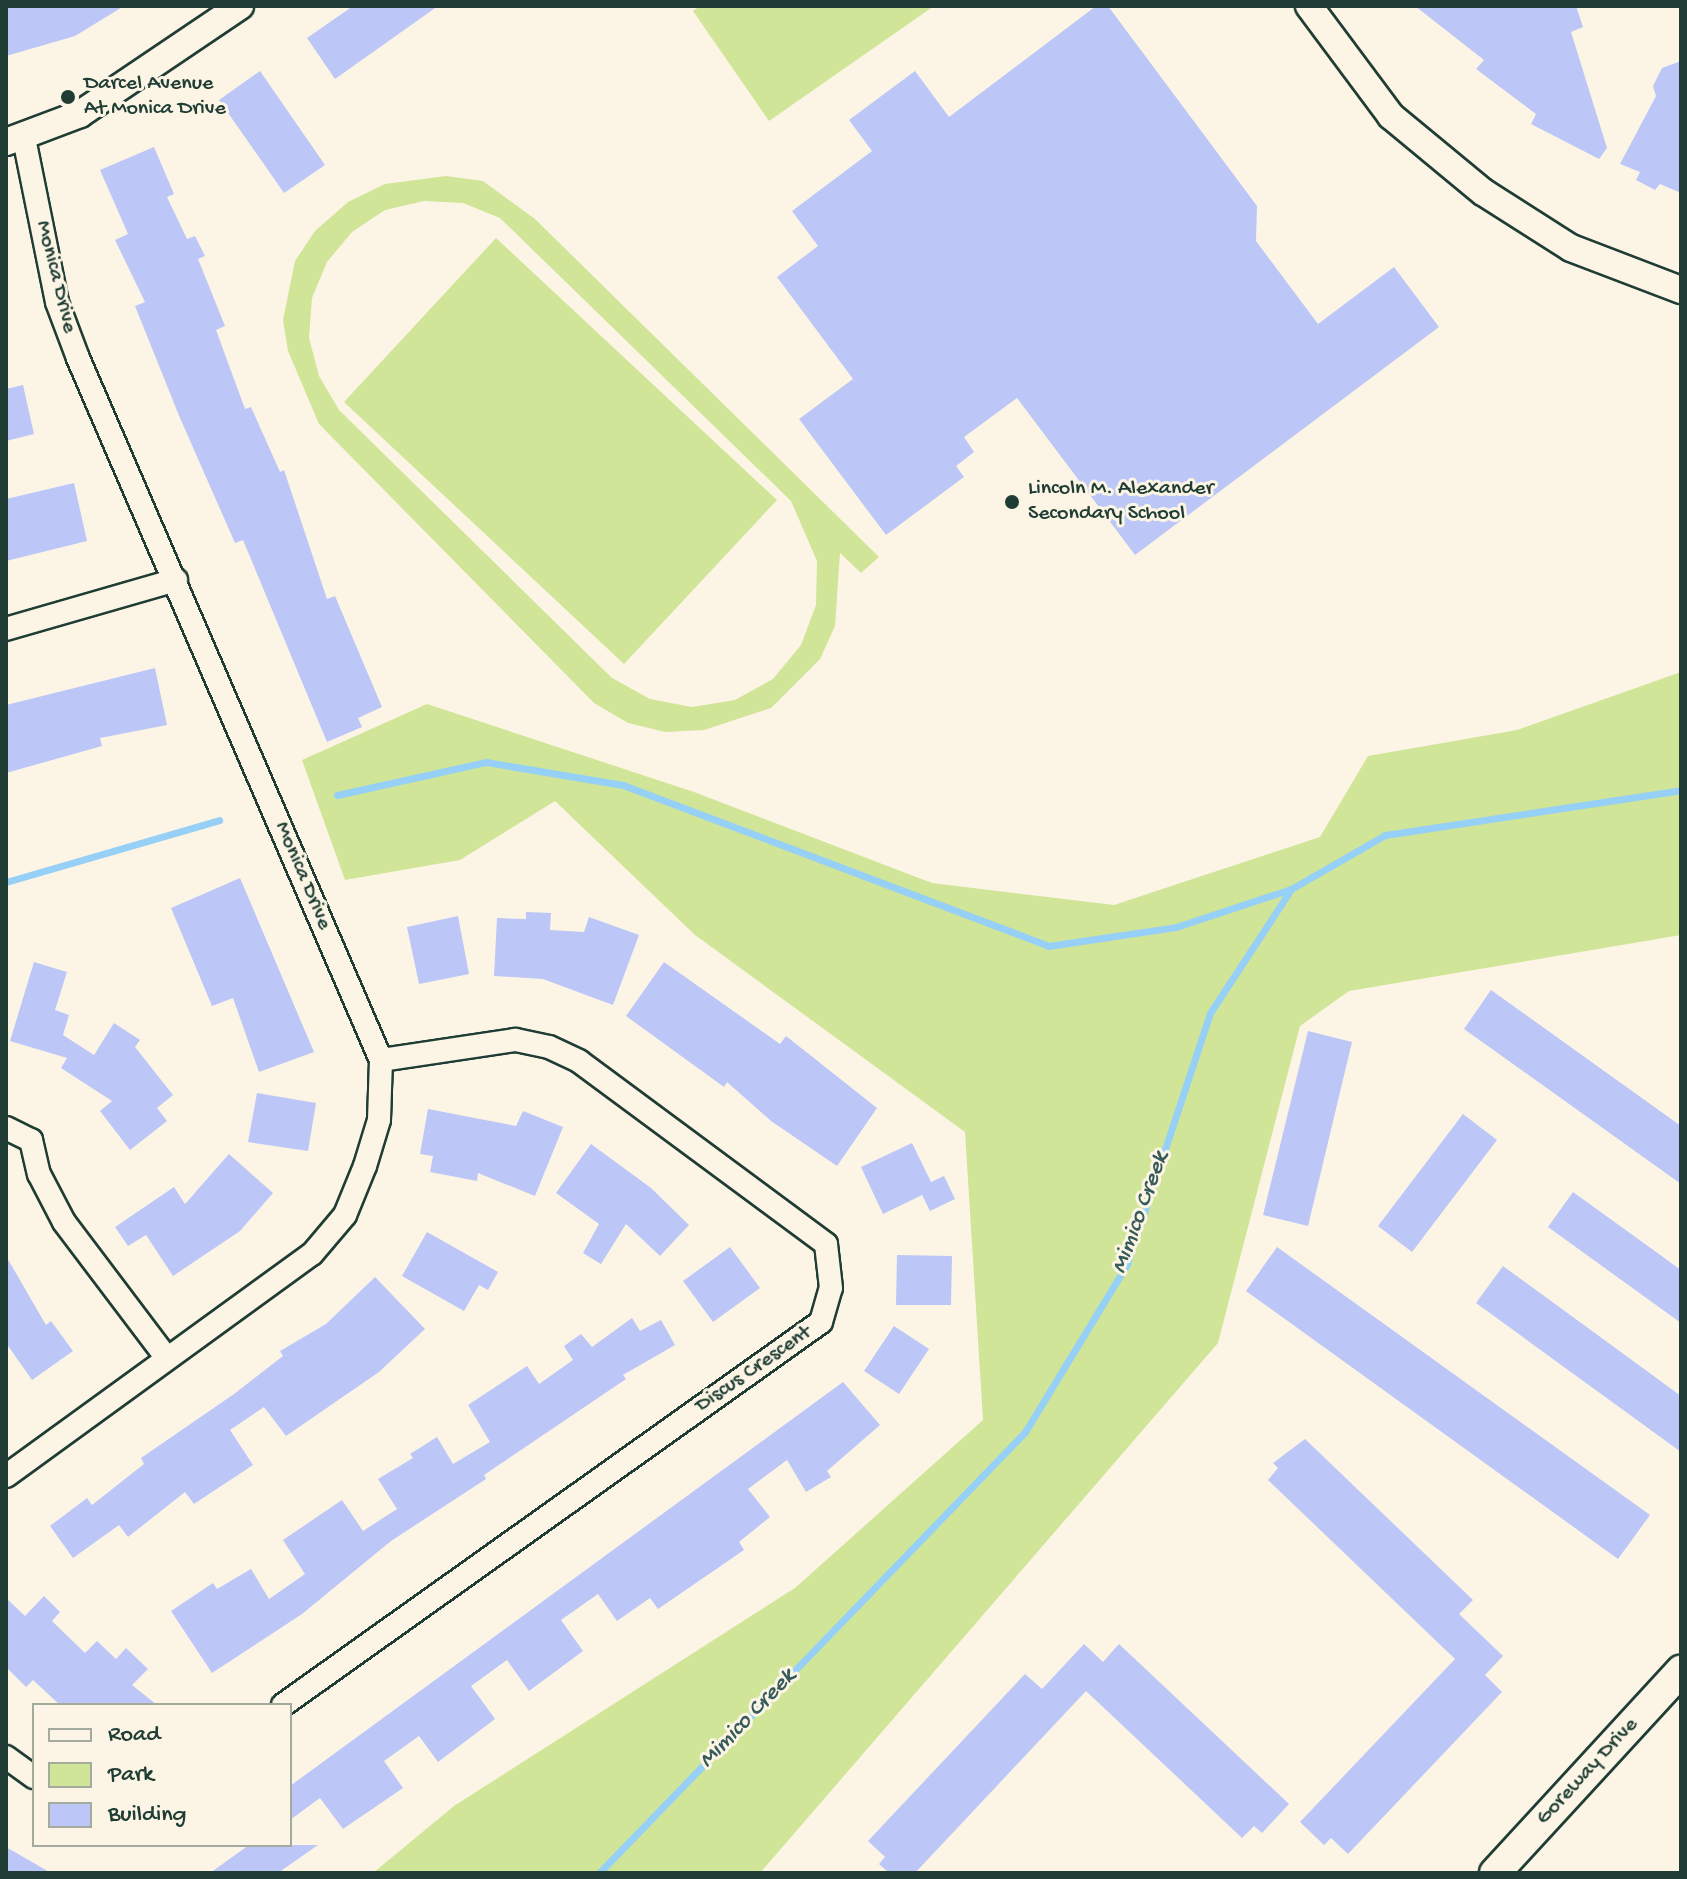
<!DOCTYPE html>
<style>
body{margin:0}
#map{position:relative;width:1687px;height:1879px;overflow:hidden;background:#fcf5e5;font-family:"Gochi Hand",sans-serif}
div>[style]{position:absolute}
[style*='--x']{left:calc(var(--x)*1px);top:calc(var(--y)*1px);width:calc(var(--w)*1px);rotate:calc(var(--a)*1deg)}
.green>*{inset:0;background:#d1e599}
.stream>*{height:7px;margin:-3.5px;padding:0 3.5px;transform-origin:3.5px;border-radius:3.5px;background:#96d0f6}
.building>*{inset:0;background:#bcc7f8}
.roads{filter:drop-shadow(2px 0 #1f3d34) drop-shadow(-2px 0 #1f3d34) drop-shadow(0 2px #1f3d34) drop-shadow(0 -2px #1f3d34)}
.minor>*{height:22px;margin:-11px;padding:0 11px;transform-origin:11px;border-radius:11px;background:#fcf5e5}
.tertiary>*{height:26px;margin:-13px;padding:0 13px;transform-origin:13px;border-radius:13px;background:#fcf5e5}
.secondary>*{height:30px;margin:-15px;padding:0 15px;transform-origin:15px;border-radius:15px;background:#fcf5e5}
.dots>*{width:22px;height:22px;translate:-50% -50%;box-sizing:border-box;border:4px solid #fcf5e5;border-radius:50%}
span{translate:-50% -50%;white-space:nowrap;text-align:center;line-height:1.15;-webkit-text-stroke:6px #fcf5e5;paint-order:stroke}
.poi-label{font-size:22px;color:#1f3d34}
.left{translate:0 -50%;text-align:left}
.street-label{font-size:22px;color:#1f3d34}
.water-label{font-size:24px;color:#375a5b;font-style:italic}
.frame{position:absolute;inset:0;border:8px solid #1f3d34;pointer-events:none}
.legend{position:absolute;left:32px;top:1703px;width:260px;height:144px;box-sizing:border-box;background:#fcf5e5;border:2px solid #a4ab9e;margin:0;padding:10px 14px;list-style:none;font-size:24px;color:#1f3d34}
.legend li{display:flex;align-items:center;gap:16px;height:40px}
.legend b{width:40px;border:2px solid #a4ab9e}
</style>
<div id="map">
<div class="green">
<div style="clip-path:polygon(700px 6px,934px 6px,769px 121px,693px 11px)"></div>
<div style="clip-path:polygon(evenodd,446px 176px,483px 181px,535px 219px,879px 557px,861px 573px,840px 553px,835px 626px,820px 659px,771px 708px,704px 730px,665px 732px,628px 723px,594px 703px,319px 424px,288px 351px,283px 320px,295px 261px,315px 231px,348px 202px,385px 184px,446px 176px,424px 201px,463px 203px,500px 218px,791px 501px,817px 561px,816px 605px,801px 645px,773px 679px,735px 700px,692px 707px,650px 699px,612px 678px,339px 410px,319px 376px,309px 338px,312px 298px,327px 262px,352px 232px,385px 210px,424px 201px)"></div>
<div style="clip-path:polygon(496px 238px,777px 500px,624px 664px,344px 402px)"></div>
<div style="clip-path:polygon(1681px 672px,1681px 935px,1349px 991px,1300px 1026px,1218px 1343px,760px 1873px,373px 1873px,454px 1806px,795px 1588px,983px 1420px,965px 1132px,695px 935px,555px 801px,460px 860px,345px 880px,302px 760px,427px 704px,694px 792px,932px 883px,1114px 905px,1320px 837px,1368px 756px,1517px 730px)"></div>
</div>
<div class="stream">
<div style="--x:337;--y:795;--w:153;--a:-12.5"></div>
<div style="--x:486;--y:762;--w:139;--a:9.5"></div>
<div style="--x:623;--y:785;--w:454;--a:20.7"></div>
<div style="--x:1048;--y:946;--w:129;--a:-8.4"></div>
<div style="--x:1176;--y:927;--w:121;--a:-18.3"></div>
<div style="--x:6;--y:882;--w:222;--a:-16.2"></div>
<div style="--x:599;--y:1873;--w:613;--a:-45.99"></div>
<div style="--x:1025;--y:1432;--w:197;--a:-58.7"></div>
<div style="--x:1127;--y:1264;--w:264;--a:-71.7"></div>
<div style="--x:1210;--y:1013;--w:148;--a:-56.8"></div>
<div style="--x:1291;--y:889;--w:108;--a:-29.9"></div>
<div style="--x:1385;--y:835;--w:299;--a:-8.6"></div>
</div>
<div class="building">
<div style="clip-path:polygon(6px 6px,124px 6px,75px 36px,6px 56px)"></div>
<div style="clip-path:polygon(353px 6px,438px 6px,335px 79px,307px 38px)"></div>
<div style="clip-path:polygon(1096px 6px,1108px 6px,1257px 206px,1256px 241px,1318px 324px,1394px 267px,1439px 327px,1135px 555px,1017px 398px,964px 437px,974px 452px,956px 466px,964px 477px,886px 535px,799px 419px,853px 379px,777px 277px,818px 246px,792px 211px,872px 151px,849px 120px,915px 71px,949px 117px)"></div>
<div style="clip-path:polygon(1415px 6px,1576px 6px,1583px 27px,1571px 32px,1607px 148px,1599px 159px,1531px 124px,1536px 114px,1476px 69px,1484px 60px)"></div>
<div style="clip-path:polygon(1681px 61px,1681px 193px,1660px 184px,1655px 190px,1636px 180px,1640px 172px,1620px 164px,1656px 96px,1653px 86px,1662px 68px)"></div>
<div style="clip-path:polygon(260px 71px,325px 165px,284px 193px,219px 100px)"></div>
<div style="clip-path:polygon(154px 147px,174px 194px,167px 197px,187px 239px,195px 236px,205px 256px,198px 259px,225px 326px,216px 330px,245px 409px,251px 407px,280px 472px,284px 470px,327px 599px,335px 596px,382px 707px,358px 718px,362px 727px,327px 742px,243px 540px,235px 543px,180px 418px,135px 306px,145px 302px,115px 240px,128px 234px,100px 170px)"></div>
<div style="clip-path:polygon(23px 385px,34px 434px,6px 441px,6px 389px)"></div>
<div style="clip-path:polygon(74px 483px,87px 541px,6px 561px,6px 499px)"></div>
<div style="clip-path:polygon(155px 668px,167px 725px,100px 738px,102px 746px,6px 773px,6px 705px)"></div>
<div style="clip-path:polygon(240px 878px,314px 1052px,259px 1072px,233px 998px,212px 1006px,171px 908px)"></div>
<div style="clip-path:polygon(526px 912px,551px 913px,550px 930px,584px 932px,589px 917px,639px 935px,613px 1005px,543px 979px,494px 976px,497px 918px,526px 919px)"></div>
<div style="clip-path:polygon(458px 916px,469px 974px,419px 984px,407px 927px)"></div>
<div style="clip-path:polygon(34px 962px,67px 972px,55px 1010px,69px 1015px,63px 1035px,94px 1055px,114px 1023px,140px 1040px,135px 1047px,173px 1095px,157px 1108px,167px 1121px,130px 1150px,100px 1111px,112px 1101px,61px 1068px,67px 1058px,10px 1041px)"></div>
<div style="clip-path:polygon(664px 962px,780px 1044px,786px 1036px,877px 1108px,837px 1166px,771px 1121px,727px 1082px,724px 1087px,626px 1016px)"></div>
<div style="clip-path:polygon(1491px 990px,1681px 1126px,1681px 1184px,1464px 1029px)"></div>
<div style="clip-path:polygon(1308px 1031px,1352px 1042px,1308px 1226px,1263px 1215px)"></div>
<div style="clip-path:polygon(257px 1093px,316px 1103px,308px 1151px,248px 1142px)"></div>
<div style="clip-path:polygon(428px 1109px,516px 1126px,523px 1111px,563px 1127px,535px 1196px,478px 1173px,477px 1181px,430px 1172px,433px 1156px,420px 1154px)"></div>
<div style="clip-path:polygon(1463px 1114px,1497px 1140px,1412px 1252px,1378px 1226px)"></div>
<div style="clip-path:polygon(912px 1143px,931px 1182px,944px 1176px,955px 1199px,930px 1211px,922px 1195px,883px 1214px,861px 1167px)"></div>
<div style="clip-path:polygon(591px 1144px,651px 1188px,689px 1225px,660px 1256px,626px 1224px,601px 1264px,583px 1253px,599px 1224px,556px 1193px)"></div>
<div style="clip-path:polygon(229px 1154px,273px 1193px,240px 1231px,173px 1276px,146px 1235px,128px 1246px,115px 1227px,174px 1187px,185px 1204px)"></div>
<div style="clip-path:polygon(1573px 1192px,1681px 1270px,1681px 1323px,1548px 1227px)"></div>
<div style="clip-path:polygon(427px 1232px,498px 1272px,488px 1290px,479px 1285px,464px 1311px,402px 1276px)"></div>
<div style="clip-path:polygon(730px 1247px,760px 1288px,713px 1322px,683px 1281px)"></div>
<div style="clip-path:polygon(1277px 1247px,1650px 1515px,1618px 1559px,1246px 1291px)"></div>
<div style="clip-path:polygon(897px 1255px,952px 1256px,951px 1305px,896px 1305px)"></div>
<div style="clip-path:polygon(6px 1256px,46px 1325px,51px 1321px,73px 1351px,32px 1380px,6px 1343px)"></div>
<div style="clip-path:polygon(1503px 1266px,1681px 1396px,1681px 1452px,1476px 1303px)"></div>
<div style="clip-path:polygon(375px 1277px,425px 1329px,379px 1372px,286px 1436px,264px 1407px,230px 1430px,253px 1465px,194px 1504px,185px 1492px,128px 1537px,119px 1525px,73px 1558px,50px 1526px,87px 1498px,92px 1505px,144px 1464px,141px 1458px,234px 1394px,283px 1356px,280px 1351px,326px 1324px)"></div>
<div style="clip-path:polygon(632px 1318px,640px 1331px,661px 1320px,675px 1345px,623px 1375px,626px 1379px,484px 1475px,486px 1479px,391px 1541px,302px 1614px,212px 1673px,171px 1611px,213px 1583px,217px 1589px,251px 1569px,269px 1599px,305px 1574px,283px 1540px,342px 1500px,363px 1531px,397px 1509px,378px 1479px,413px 1458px,410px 1454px,437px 1437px,453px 1464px,490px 1442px,468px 1405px,527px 1366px,539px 1384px,573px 1360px,564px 1346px,581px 1334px,592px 1347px)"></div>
<div style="clip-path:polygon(894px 1326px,929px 1349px,899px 1394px,864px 1371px)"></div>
<div style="clip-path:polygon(843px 1382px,880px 1425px,827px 1471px,831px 1477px,806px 1492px,787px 1460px,748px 1489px,770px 1517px,739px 1542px,744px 1550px,658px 1609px,650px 1598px,617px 1621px,598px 1594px,561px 1620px,583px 1651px,529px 1691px,507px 1660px,471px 1686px,495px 1719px,438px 1762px,419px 1736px,384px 1761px,403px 1788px,343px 1829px,320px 1798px,290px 1820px,290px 1786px)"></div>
<div style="clip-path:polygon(1305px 1439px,1473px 1600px,1459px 1614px,1503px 1656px,1485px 1675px,1502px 1692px,1348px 1854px,1331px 1838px,1324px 1845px,1300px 1822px,1455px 1659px,1268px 1480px,1278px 1468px,1273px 1463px)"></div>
<div style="clip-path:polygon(44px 1596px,60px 1612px,52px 1621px,85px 1653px,97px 1641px,116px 1659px,126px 1648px,148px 1669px,132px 1685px,157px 1705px,60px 1705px,33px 1680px,26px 1687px,6px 1667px,6px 1598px,25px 1616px)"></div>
<div style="clip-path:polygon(1084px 1644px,1103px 1662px,1119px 1644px,1289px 1804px,1262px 1833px,1254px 1826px,1242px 1838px,1086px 1691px,915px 1873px,889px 1873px,879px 1864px,885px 1857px,868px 1841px,1025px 1674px,1042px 1689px)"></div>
<div style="clip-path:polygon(249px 1845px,318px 1845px,278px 1873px,210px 1873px)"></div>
<div style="clip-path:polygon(6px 1847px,51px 1873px,6px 1873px)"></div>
</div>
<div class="roads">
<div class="minor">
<div style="--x:6;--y:629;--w:177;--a:-16.1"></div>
<div style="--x:6;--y:1128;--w:28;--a:26"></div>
<div style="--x:31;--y:1140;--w:35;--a:77"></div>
<div style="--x:39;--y:1174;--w:54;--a:62.5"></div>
<div style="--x:64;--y:1222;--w:169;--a:52.9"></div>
<div style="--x:6;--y:1476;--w:378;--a:-36"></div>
<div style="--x:312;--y:1254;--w:51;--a:-49.8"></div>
<div style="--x:345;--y:1215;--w:53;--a:-67.8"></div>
<div style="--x:365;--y:1166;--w:48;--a:-73.1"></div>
<div style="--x:379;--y:1120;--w:60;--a:-88.1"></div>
<div style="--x:381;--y:1060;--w:765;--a:-113.35"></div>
<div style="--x:78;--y:358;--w:60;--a:-110.6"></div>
<div style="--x:57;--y:302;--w:166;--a:-101.4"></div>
<div style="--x:283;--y:1705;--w:660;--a:-35.45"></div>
<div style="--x:821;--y:1322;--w:35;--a:-74"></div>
<div style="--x:831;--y:1288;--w:44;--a:-96.5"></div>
<div style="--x:826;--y:1244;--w:307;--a:-143.5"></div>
<div style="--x:579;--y:1061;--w:33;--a:-155"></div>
<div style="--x:549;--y:1047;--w:35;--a:-168"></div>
<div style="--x:515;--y:1040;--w:135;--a:171.5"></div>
<div style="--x:6;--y:1757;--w:34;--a:36"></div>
</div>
<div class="tertiary">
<div style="--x:1309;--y:6;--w:137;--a:53.3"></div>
<div style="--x:1391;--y:116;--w:119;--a:39.6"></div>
<div style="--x:1483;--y:192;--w:104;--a:32.5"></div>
<div style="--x:1571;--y:248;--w:118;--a:20.9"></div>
<div style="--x:6;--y:142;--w:79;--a:-20.7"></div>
<div style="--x:80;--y:114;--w:193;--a:-34"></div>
</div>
<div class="secondary">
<div style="--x:1495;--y:1873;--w:275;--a:-47.4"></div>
</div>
</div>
<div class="dots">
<div style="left:68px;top:97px;background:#1f3d34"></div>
<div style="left:1012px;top:502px;background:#1f3d34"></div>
</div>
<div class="poi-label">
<span class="left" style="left:84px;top:97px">Darcel Avenue<br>At Monica Drive</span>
<span class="left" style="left:1028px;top:502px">Lincoln M. Alexander<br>Secondary School</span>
</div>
<div class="street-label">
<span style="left:55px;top:277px;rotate:76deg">Monica Drive</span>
<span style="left:302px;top:876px;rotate:67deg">Monica Drive</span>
<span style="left:754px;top:1370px;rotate:-35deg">Discus Crescent</span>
<span style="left:1588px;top:1772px;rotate:-47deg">Goreway Drive</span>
</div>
<div class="water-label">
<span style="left:1141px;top:1213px;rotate:-70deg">Mimico Creek</span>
<span style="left:748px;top:1719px;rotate:-46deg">Mimico Creek</span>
</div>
<div class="frame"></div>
<ul class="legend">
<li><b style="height:10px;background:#fcf5e5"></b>Road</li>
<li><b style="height:22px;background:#d1e599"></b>Park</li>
<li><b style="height:22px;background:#bcc7f8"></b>Building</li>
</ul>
</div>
